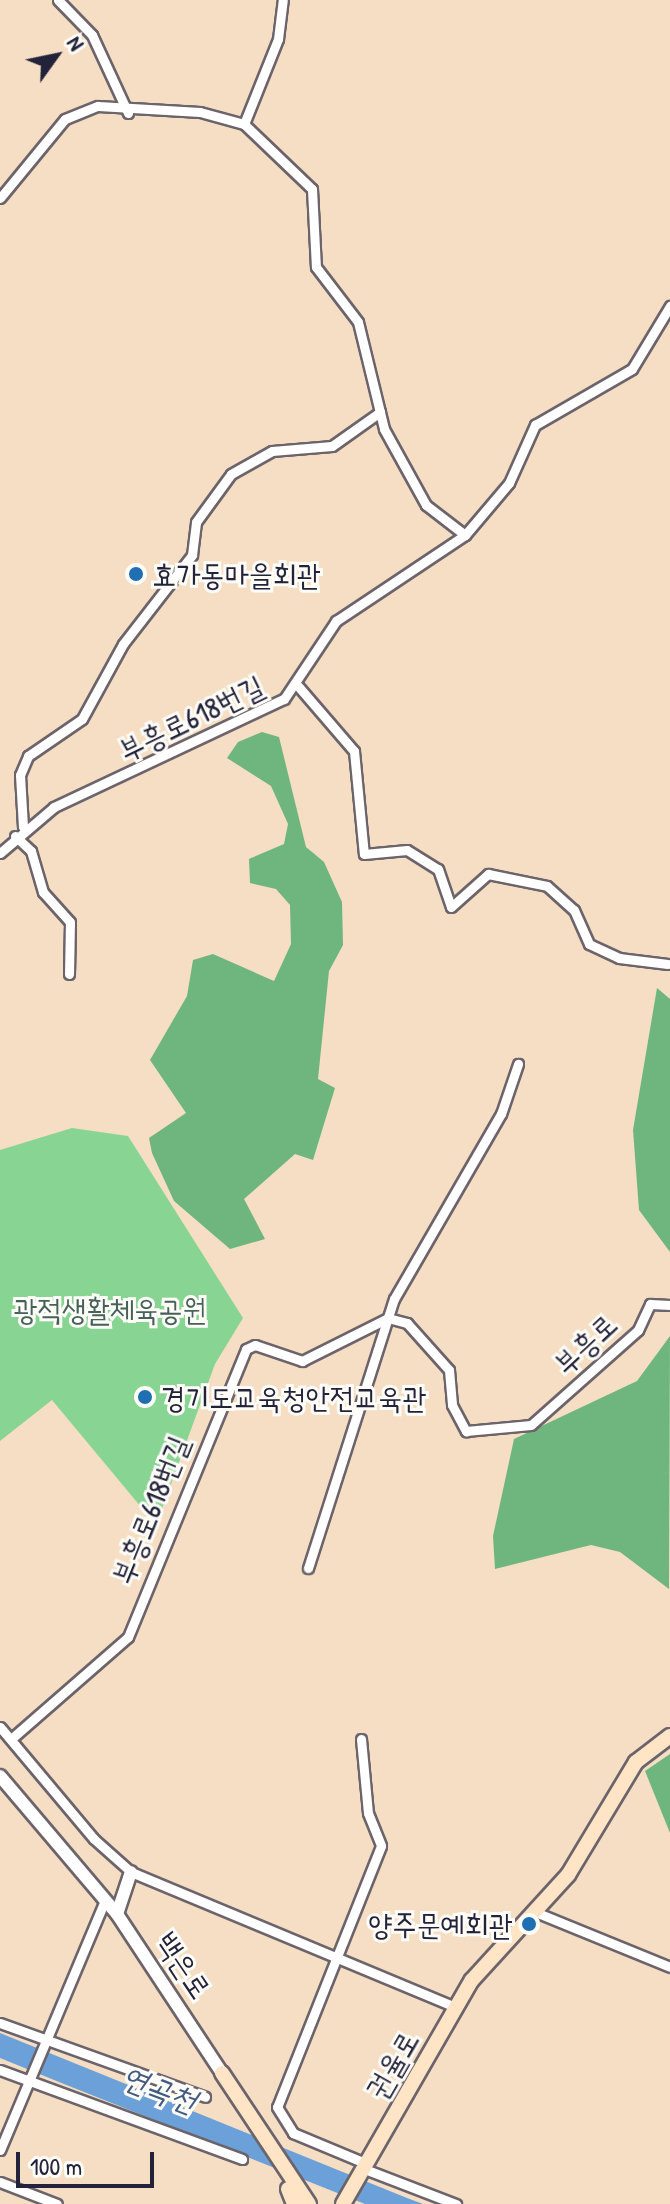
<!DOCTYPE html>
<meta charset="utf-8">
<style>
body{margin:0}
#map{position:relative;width:670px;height:2204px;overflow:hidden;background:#f5dec3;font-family:"Patrick Hand","Poor Story",sans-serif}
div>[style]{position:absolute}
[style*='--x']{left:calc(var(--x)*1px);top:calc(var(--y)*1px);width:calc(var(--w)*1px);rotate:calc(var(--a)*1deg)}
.green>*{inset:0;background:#88d593}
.forest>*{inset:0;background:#6eb67d}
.water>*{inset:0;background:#6ba0d8}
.roads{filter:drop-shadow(2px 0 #6c646b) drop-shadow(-2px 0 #6c646b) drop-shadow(0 2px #6c646b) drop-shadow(0 -2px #6c646b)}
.minor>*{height:9px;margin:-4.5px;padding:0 4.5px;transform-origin:4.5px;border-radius:4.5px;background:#fff}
.tertiary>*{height:12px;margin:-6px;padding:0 6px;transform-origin:6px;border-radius:6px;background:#fff}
.secondary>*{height:14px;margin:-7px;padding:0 7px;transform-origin:7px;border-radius:7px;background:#ffe4c6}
.dots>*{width:22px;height:22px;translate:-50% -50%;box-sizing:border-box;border:4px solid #fdfcf7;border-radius:50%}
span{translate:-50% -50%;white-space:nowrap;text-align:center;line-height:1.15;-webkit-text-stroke:6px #fdfcf7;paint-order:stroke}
.poi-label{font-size:30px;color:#22223b}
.left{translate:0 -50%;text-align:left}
.right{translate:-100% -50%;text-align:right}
.street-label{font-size:30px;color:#22223b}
.park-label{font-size:30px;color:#46615a}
.water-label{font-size:32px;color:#435b82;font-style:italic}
.north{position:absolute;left:16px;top:16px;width:80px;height:80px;-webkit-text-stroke:6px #fdfcf7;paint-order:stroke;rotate:57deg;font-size:22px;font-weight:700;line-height:32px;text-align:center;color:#22223b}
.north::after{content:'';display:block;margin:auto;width:28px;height:36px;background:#22223b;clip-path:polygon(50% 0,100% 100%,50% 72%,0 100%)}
.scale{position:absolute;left:16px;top:2152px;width:138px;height:36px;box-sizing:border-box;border:4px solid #22223b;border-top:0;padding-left:10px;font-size:24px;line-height:28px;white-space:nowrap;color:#22223b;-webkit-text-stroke:6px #fdfcf7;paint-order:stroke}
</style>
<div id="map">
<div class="green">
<div style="clip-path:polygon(72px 1128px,128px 1136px,243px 1318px,215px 1364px,156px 1525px,52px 1400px,0 1441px,0 1150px)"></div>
</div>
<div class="forest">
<div style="clip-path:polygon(262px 732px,279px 737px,306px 847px,324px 862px,342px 902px,343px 945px,329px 971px,318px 1079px,335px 1088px,313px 1160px,295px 1154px,244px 1199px,265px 1239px,230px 1249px,174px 1201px,152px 1153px,149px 1138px,186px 1113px,150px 1060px,187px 996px,193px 960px,213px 954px,274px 981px,291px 944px,290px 905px,276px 889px,250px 883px,249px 859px,284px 844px,288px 824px,271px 786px,227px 758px,238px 742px)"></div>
<div style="clip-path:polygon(657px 988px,670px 999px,670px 1252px,639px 1210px,633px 1130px)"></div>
<div style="clip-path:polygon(670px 1336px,669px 1589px,620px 1552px,591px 1545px,495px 1569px,493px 1536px,514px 1439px,637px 1381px)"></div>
<div style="clip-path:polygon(670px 1754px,670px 1833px,645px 1771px)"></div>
</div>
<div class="water">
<div style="clip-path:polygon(0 2033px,407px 2198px,423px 2204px,365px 2204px,64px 2084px,0 2058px)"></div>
</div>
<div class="roads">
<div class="minor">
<div style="--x:58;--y:0;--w:49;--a:45.8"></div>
<div style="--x:92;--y:35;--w:86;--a:65.2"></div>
<div style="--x:244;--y:124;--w:94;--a:43.7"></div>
<div style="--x:312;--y:189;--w:78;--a:87.1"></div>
<div style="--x:316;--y:267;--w:69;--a:52.6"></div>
<div style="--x:358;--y:322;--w:110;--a:76.3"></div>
<div style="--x:384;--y:429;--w:87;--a:61.1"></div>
<div style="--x:426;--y:505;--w:49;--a:37.6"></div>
<div style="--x:0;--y:198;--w:102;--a:-50.6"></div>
<div style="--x:65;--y:119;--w:35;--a:-22"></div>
<div style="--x:98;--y:106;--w:102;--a:3.4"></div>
<div style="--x:200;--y:112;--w:46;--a:15.3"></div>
<div style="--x:244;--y:124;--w:92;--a:-68.2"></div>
<div style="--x:278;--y:39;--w:39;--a:-83"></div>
<div style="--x:298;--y:686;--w:86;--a:49.3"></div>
<div style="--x:354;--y:751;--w:103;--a:84.5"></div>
<div style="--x:364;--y:854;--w:43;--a:-5.3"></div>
<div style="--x:407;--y:850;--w:36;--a:32"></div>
<div style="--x:438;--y:869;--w:40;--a:71.1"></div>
<div style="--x:451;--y:907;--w:50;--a:-41.7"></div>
<div style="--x:488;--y:874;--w:60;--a:11.5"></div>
<div style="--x:547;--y:886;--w:36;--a:42"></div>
<div style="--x:574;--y:910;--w:37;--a:66"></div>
<div style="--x:589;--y:944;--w:33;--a:25"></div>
<div style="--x:619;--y:958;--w:49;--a:7"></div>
<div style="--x:23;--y:827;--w:52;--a:-93.3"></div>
<div style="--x:20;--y:775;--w:21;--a:-67"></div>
<div style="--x:28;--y:756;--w:65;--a:-34.4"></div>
<div style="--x:82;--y:719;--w:85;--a:-61.3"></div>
<div style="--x:123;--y:644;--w:113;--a:-52.2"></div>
<div style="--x:192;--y:555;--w:33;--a:-83"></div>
<div style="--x:196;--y:522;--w:59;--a:-53.9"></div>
<div style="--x:231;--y:474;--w:47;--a:-29.3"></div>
<div style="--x:272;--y:451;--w:60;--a:-4.8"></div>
<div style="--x:332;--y:446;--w:59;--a:-35.3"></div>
<div style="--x:15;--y:836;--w:22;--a:43"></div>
<div style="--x:31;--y:851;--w:43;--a:73.7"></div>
<div style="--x:43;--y:892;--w:40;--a:48"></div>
<div style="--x:70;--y:922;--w:52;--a:91.1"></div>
<div style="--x:0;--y:853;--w:71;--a:-40.4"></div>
<div style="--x:54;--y:807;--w:254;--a:-25.2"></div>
<div style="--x:284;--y:699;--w:94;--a:-56.3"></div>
<div style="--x:336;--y:621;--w:155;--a:-33.7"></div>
<div style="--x:465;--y:535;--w:68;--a:-49.8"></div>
<div style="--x:509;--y:483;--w:64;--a:-65.9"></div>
<div style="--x:535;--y:425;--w:112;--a:-30"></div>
<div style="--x:632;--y:369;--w:74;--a:-58.9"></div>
<div style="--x:308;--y:1568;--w:282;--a:-72.3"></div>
<div style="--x:394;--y:1299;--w:214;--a:-60"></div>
<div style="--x:501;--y:1114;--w:53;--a:-71.2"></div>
<div style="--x:0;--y:1727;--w:146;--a:50"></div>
<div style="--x:94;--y:1839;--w:50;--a:41.7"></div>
<div style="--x:131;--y:1872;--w:351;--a:22.6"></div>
<div style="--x:11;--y:1739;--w:155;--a:-41.1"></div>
<div style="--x:128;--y:1637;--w:311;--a:-67.7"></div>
<div style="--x:246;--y:1349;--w:10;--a:-24"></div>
<div style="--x:255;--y:1345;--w:50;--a:18.8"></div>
<div style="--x:302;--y:1361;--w:96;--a:-26.6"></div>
<div style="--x:388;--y:1318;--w:20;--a:15"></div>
<div style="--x:407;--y:1323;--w:63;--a:48.2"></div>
<div style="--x:449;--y:1370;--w:35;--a:85"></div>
<div style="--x:452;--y:1405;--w:30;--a:62"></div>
<div style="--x:466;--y:1431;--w:65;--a:-5.3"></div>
<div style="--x:531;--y:1425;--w:143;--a:-41.6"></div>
<div style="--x:638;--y:1330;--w:29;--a:-65"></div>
<div style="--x:650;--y:1304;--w:20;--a:3"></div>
<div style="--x:361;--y:1739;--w:74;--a:84.6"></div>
<div style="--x:368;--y:1813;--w:35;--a:68"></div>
<div style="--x:381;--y:1846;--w:281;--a:111.7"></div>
<div style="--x:277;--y:2107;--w:31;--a:58"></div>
<div style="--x:293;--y:2133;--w:78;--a:22.6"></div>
<div style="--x:533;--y:1911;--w:148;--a:22.2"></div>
<div style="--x:0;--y:2023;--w:218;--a:19.8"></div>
<div style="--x:0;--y:2070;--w:258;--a:20.2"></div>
<div style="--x:0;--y:2150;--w:271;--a:-67.2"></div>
<div style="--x:362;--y:2168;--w:101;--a:21"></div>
<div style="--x:0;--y:2182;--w:61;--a:21.1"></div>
</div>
<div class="tertiary">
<div style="--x:0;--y:1776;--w:181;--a:49.7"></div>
<div style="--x:117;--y:1914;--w:198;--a:56.6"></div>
<div style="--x:117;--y:1914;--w:44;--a:-71.6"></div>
</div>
<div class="secondary">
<div style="--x:222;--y:2073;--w:157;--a:56.4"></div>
<div style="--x:288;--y:2189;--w:16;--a:68"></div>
<div style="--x:343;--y:2204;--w:258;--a:-60.1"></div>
<div style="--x:472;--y:1980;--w:142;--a:-47.6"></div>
<div style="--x:568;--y:1875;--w:132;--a:-59"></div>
<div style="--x:636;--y:1762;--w:43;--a:-37.4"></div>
</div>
</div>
<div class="dots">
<div style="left:136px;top:574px;background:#1f6fb2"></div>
<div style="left:145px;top:1397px;background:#1f6fb2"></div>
<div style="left:529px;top:1924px;background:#1f6fb2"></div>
</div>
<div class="poi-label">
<span class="left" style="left:152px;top:574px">효가동마을회관</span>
<span class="left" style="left:161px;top:1397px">경기도교육청안전교육관</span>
<span class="right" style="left:513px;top:1924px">양주문예회관</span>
</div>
<div class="street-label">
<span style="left:191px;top:718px;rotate:-26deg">부흥로618번길</span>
<span style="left:585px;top:1344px;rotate:-43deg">부흥로</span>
<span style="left:150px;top:1510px;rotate:-68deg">부흥로618번길</span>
<span style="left:184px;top:1965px;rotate:56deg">백은로</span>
<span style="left:392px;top:2065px;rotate:-60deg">권율로</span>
</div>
<div class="park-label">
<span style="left:110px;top:1309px">광적생활체육공원</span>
</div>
<div class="water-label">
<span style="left:159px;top:2089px;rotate:21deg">연곡천</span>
</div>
<div class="north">N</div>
<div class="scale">100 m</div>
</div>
